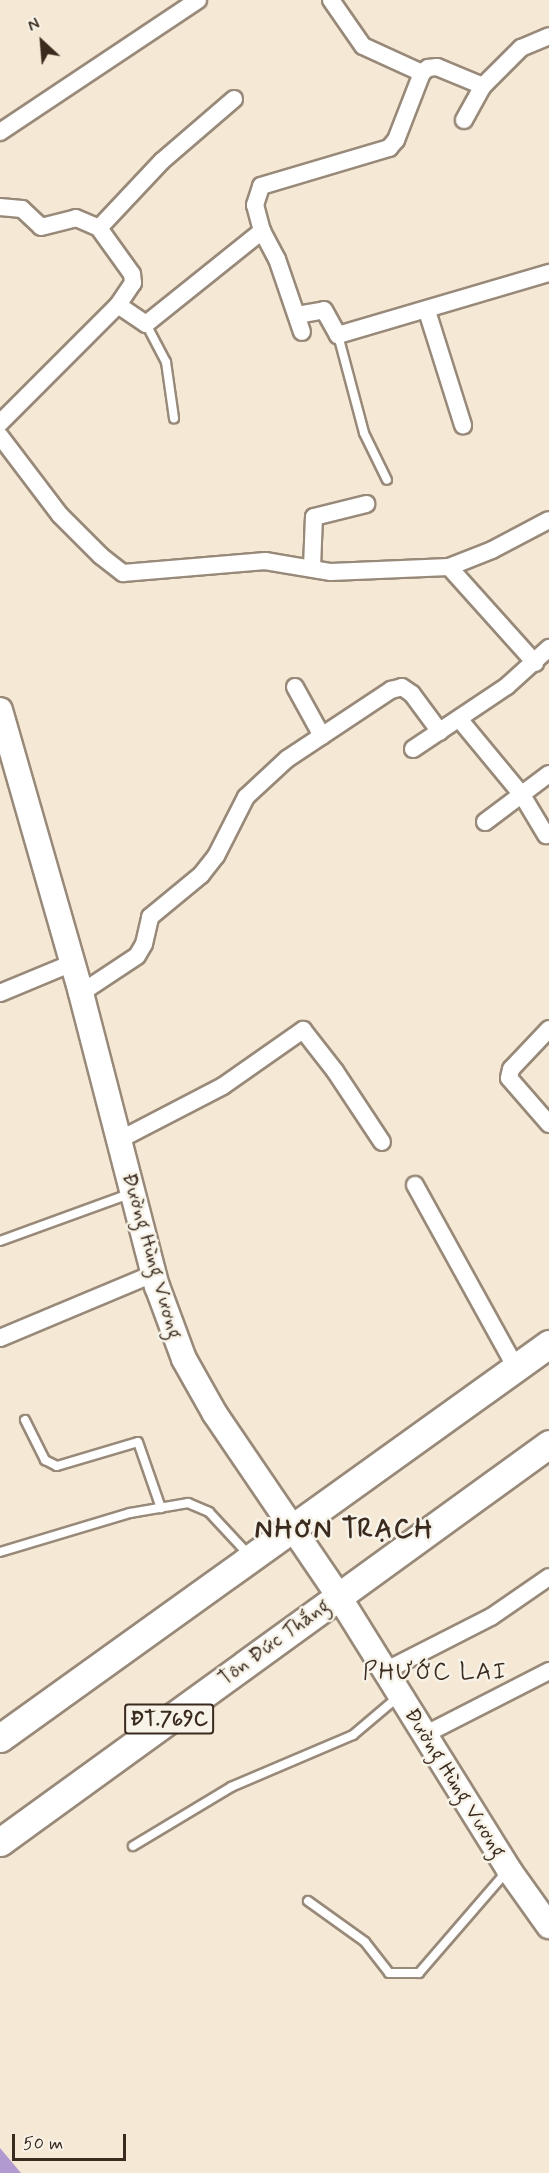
<!DOCTYPE html>
<meta charset="utf-8">
<style>
body{margin:0}
#map{position:relative;width:549px;height:2173px;overflow:hidden;background:#f5e8d4;font-family:Mynerve,sans-serif}
div>[style]{position:absolute}
[style*='--x']{left:calc(var(--x)*1px);top:calc(var(--y)*1px);width:calc(var(--w)*1px);rotate:calc(var(--a)*1deg)}
.building>*{inset:0;background:#b19ad0}
.roads{filter:drop-shadow(2px 0 #988979) drop-shadow(-2px 0 #988979) drop-shadow(0 2px #988979) drop-shadow(0 -2px #988979)}
.lane>*{height:8px;margin:-4px;padding:0 4px;transform-origin:4px;border-radius:4px;background:#fff}
.street>*{height:16px;margin:-8px;padding:0 8px;transform-origin:8px;border-radius:8px;background:#fff}
.secondary>*{height:24px;margin:-12px;padding:0 12px;transform-origin:12px;border-radius:12px;background:#fff}
.primary>*{height:27px;margin:-13.5px;padding:0 13.5px;transform-origin:13.5px;border-radius:13.5px;background:#fff}
span{translate:-50% -50%;white-space:nowrap;text-align:center;line-height:1.15;-webkit-text-stroke:5px #f7f3e8;paint-order:stroke}
.shield-label span{padding:2px 4px;background:#f7f3e8;border:2px solid;border-radius:4px;-webkit-text-stroke-width:0}
.shield-label{font-size:20px;color:#3b2a1e;font-weight:700}
.street-label{font-size:21px;color:#3b2a1e}
.quarter-label{font-size:24px;color:#3b2a1e;letter-spacing:1.5px}
.district-label{font-size:27px;color:#3b2a1e;font-weight:700;letter-spacing:1.5px}
.north{position:absolute;left:12px;top:12px;width:60px;height:60px;-webkit-text-stroke:4px #f7f3e8;paint-order:stroke;rotate:334deg;font-size:16px;font-weight:700;line-height:24px;text-align:center;color:#3b2a1e}
.north::after{content:'';display:block;margin:auto;width:21px;height:27px;background:#3b2a1e;clip-path:polygon(50% 0,100% 100%,50% 72%,0 100%)}
.scale{position:absolute;left:12px;top:2134px;width:114px;height:27px;box-sizing:border-box;border:3px solid #3b2a1e;border-top:0;padding-left:8px;font-size:18px;line-height:21px;white-space:nowrap;color:#3b2a1e;-webkit-text-stroke:4px #f7f3e8;paint-order:stroke}
</style>
<div id="map">
<div class="building">
<div style="clip-path:polygon(0 2148px,21px 2173px,0 2173px)"></div>
</div>
<div class="roads">
<div class="lane">
<div style="--x:146;--y:324;--w:43;--a:62.2"></div>
<div style="--x:166;--y:362;--w:57;--a:81.9"></div>
<div style="--x:338;--y:335;--w:101;--a:75.1"></div>
<div style="--x:364;--y:433;--w:52;--a:63.9"></div>
<div style="--x:0;--y:1241;--w:140;--a:-20"></div>
<div style="--x:25;--y:1420;--w:45;--a:63.4"></div>
<div style="--x:45;--y:1460;--w:13;--a:27"></div>
<div style="--x:57;--y:1466;--w:84;--a:-16.5"></div>
<div style="--x:138;--y:1442;--w:70;--a:70.8"></div>
<div style="--x:0;--y:1552;--w:136;--a:-16.7"></div>
<div style="--x:130;--y:1513;--w:59;--a:-9.8"></div>
<div style="--x:188;--y:1503;--w:23;--a:23"></div>
<div style="--x:209;--y:1512;--w:57;--a:47.1"></div>
<div style="--x:133;--y:1846;--w:114;--a:-31"></div>
<div style="--x:231;--y:1787;--w:133;--a:-23.1"></div>
<div style="--x:353;--y:1735;--w:59;--a:-40.2"></div>
<div style="--x:308;--y:1901;--w:70;--a:35.7"></div>
<div style="--x:365;--y:1942;--w:39;--a:52"></div>
<div style="--x:389;--y:1973;--w:30;--a:0"></div>
<div style="--x:419;--y:1973;--w:136;--a:-49.2"></div>
</div>
<div class="street">
<div style="--x:331;--y:0;--w:56;--a:55.2"></div>
<div style="--x:363;--y:46;--w:65;--a:24.6"></div>
<div style="--x:464;--y:120;--w:39;--a:-61"></div>
<div style="--x:0;--y:132;--w:238;--a:-33.7"></div>
<div style="--x:0;--y:207;--w:22;--a:5"></div>
<div style="--x:22;--y:209;--w:26;--a:43"></div>
<div style="--x:41;--y:227;--w:36;--a:-14"></div>
<div style="--x:76;--y:218;--w:25;--a:23"></div>
<div style="--x:262;--y:231;--w:32;--a:62"></div>
<div style="--x:277;--y:259;--w:77;--a:71.1"></div>
<div style="--x:118;--y:305;--w:34;--a:34"></div>
<div style="--x:146;--y:324;--w:149;--a:-38.7"></div>
<div style="--x:262;--y:231;--w:27;--a:-105"></div>
<div style="--x:255;--y:205;--w:20;--a:-72"></div>
<div style="--x:261;--y:186;--w:134;--a:-16.5"></div>
<div style="--x:389;--y:148;--w:11;--a:-49"></div>
<div style="--x:396;--y:140;--w:72;--a:-68.8"></div>
<div style="--x:422;--y:73;--w:8;--a:-40"></div>
<div style="--x:428;--y:68;--w:9;--a:-6"></div>
<div style="--x:437;--y:67;--w:50;--a:22.4"></div>
<div style="--x:483;--y:86;--w:54;--a:-45"></div>
<div style="--x:521;--y:48;--w:30;--a:-23"></div>
<div style="--x:427;--y:311;--w:120;--a:72.5"></div>
<div style="--x:297;--y:315;--w:27;--a:-10"></div>
<div style="--x:324;--y:310;--w:29;--a:61"></div>
<div style="--x:338;--y:335;--w:220;--a:-16.4"></div>
<div style="--x:0;--y:423;--w:167;--a:-45"></div>
<div style="--x:118;--y:305;--w:27;--a:-56"></div>
<div style="--x:133;--y:283;--w:9;--a:-96"></div>
<div style="--x:132;--y:274;--w:57;--a:-125.7"></div>
<div style="--x:99;--y:228;--w:92;--a:-46.8"></div>
<div style="--x:162;--y:161;--w:95;--a:-40.7"></div>
<div style="--x:0;--y:436;--w:99;--a:52.8"></div>
<div style="--x:60;--y:515;--w:58;--a:45"></div>
<div style="--x:101;--y:556;--w:28;--a:38"></div>
<div style="--x:123;--y:573;--w:143;--a:-4.8"></div>
<div style="--x:265;--y:561;--w:67;--a:9.5"></div>
<div style="--x:331;--y:572;--w:118;--a:-2.4"></div>
<div style="--x:449;--y:567;--w:46;--a:-21.6"></div>
<div style="--x:492;--y:550;--w:64;--a:-27.8"></div>
<div style="--x:449;--y:567;--w:129;--a:48.1"></div>
<div style="--x:312;--y:568;--w:51;--a:-87.8"></div>
<div style="--x:314;--y:517;--w:54;--a:-14"></div>
<div style="--x:295;--y:687;--w:56;--a:61.1"></div>
<div style="--x:460;--y:720;--w:97;--a:50.4"></div>
<div style="--x:522;--y:795;--w:47;--a:59"></div>
<div style="--x:413;--y:749;--w:113;--a:-33.8"></div>
<div style="--x:507;--y:686;--w:57;--a:-42.1"></div>
<div style="--x:485;--y:822;--w:80;--a:-36.9"></div>
<div style="--x:0;--y:993;--w:78;--a:-22.6"></div>
<div style="--x:81;--y:993;--w:67;--a:-33.5"></div>
<div style="--x:137;--y:956;--w:14;--a:-60"></div>
<div style="--x:144;--y:944;--w:28;--a:-77"></div>
<div style="--x:150;--y:917;--w:66;--a:-39.5"></div>
<div style="--x:201;--y:875;--w:24;--a:-52"></div>
<div style="--x:216;--y:856;--w:66;--a:-63"></div>
<div style="--x:246;--y:797;--w:56;--a:-42.8"></div>
<div style="--x:287;--y:759;--w:125;--a:-33.6"></div>
<div style="--x:391;--y:690;--w:11;--a:-15"></div>
<div style="--x:402;--y:687;--w:12;--a:35"></div>
<div style="--x:412;--y:694;--w:47;--a:53.6"></div>
<div style="--x:549;--y:1029;--w:55;--a:133.5"></div>
<div style="--x:511;--y:1069;--w:9;--a:103"></div>
<div style="--x:509;--y:1078;--w:61;--a:49"></div>
<div style="--x:119;--y:1140;--w:117;--a:-27.4"></div>
<div style="--x:223;--y:1086;--w:98;--a:-35"></div>
<div style="--x:303;--y:1030;--w:52;--a:52"></div>
<div style="--x:335;--y:1071;--w:85;--a:56.5"></div>
<div style="--x:415;--y:1185;--w:209;--a:61.1"></div>
<div style="--x:0;--y:1338;--w:166;--a:-22.7"></div>
<div style="--x:385;--y:1671;--w:119;--a:-27"></div>
<div style="--x:491;--y:1617;--w:70;--a:-34.6"></div>
<div style="--x:426;--y:1734;--w:138;--a:-27.1"></div>
</div>
<div class="secondary">
<div style="--x:0;--y:710;--w:294;--a:74"></div>
<div style="--x:81;--y:993;--w:303;--a:75.5"></div>
<div style="--x:157;--y:1286;--w:78;--a:69.7"></div>
<div style="--x:184;--y:1359;--w:63;--a:60.6"></div>
<div style="--x:215;--y:1414;--w:219;--a:55.8"></div>
<div style="--x:338;--y:1595;--w:324;--a:58.1"></div>
<div style="--x:509;--y:1870;--w:69;--a:54.5"></div>
</div>
<div class="primary">
<div style="--x:0;--y:1738;--w:676;--a:-35.67"></div>
<div style="--x:0;--y:1842;--w:678;--a:-35.94"></div>
</div>
</div>
<div class="shield-label">
<span style="left:169px;top:1719px">ĐT.769C</span>
</div>
<div class="street-label">
<span style="left:152px;top:1256px;rotate:74deg">Đường Hùng Vương</span>
<span style="left:274px;top:1642px;rotate:-36deg">Tôn Đức Thắng</span>
<span style="left:455px;top:1783px;rotate:58deg">Đường Hùng Vương</span>
</div>
<div class="quarter-label">
<span style="left:435px;top:1673px">PHƯỚC LAI</span>
</div>
<div class="district-label">
<span style="left:344px;top:1530px">NHƠN TRẠCH</span>
</div>
<div class="north">N</div>
<div class="scale">50 m</div>
</div>
